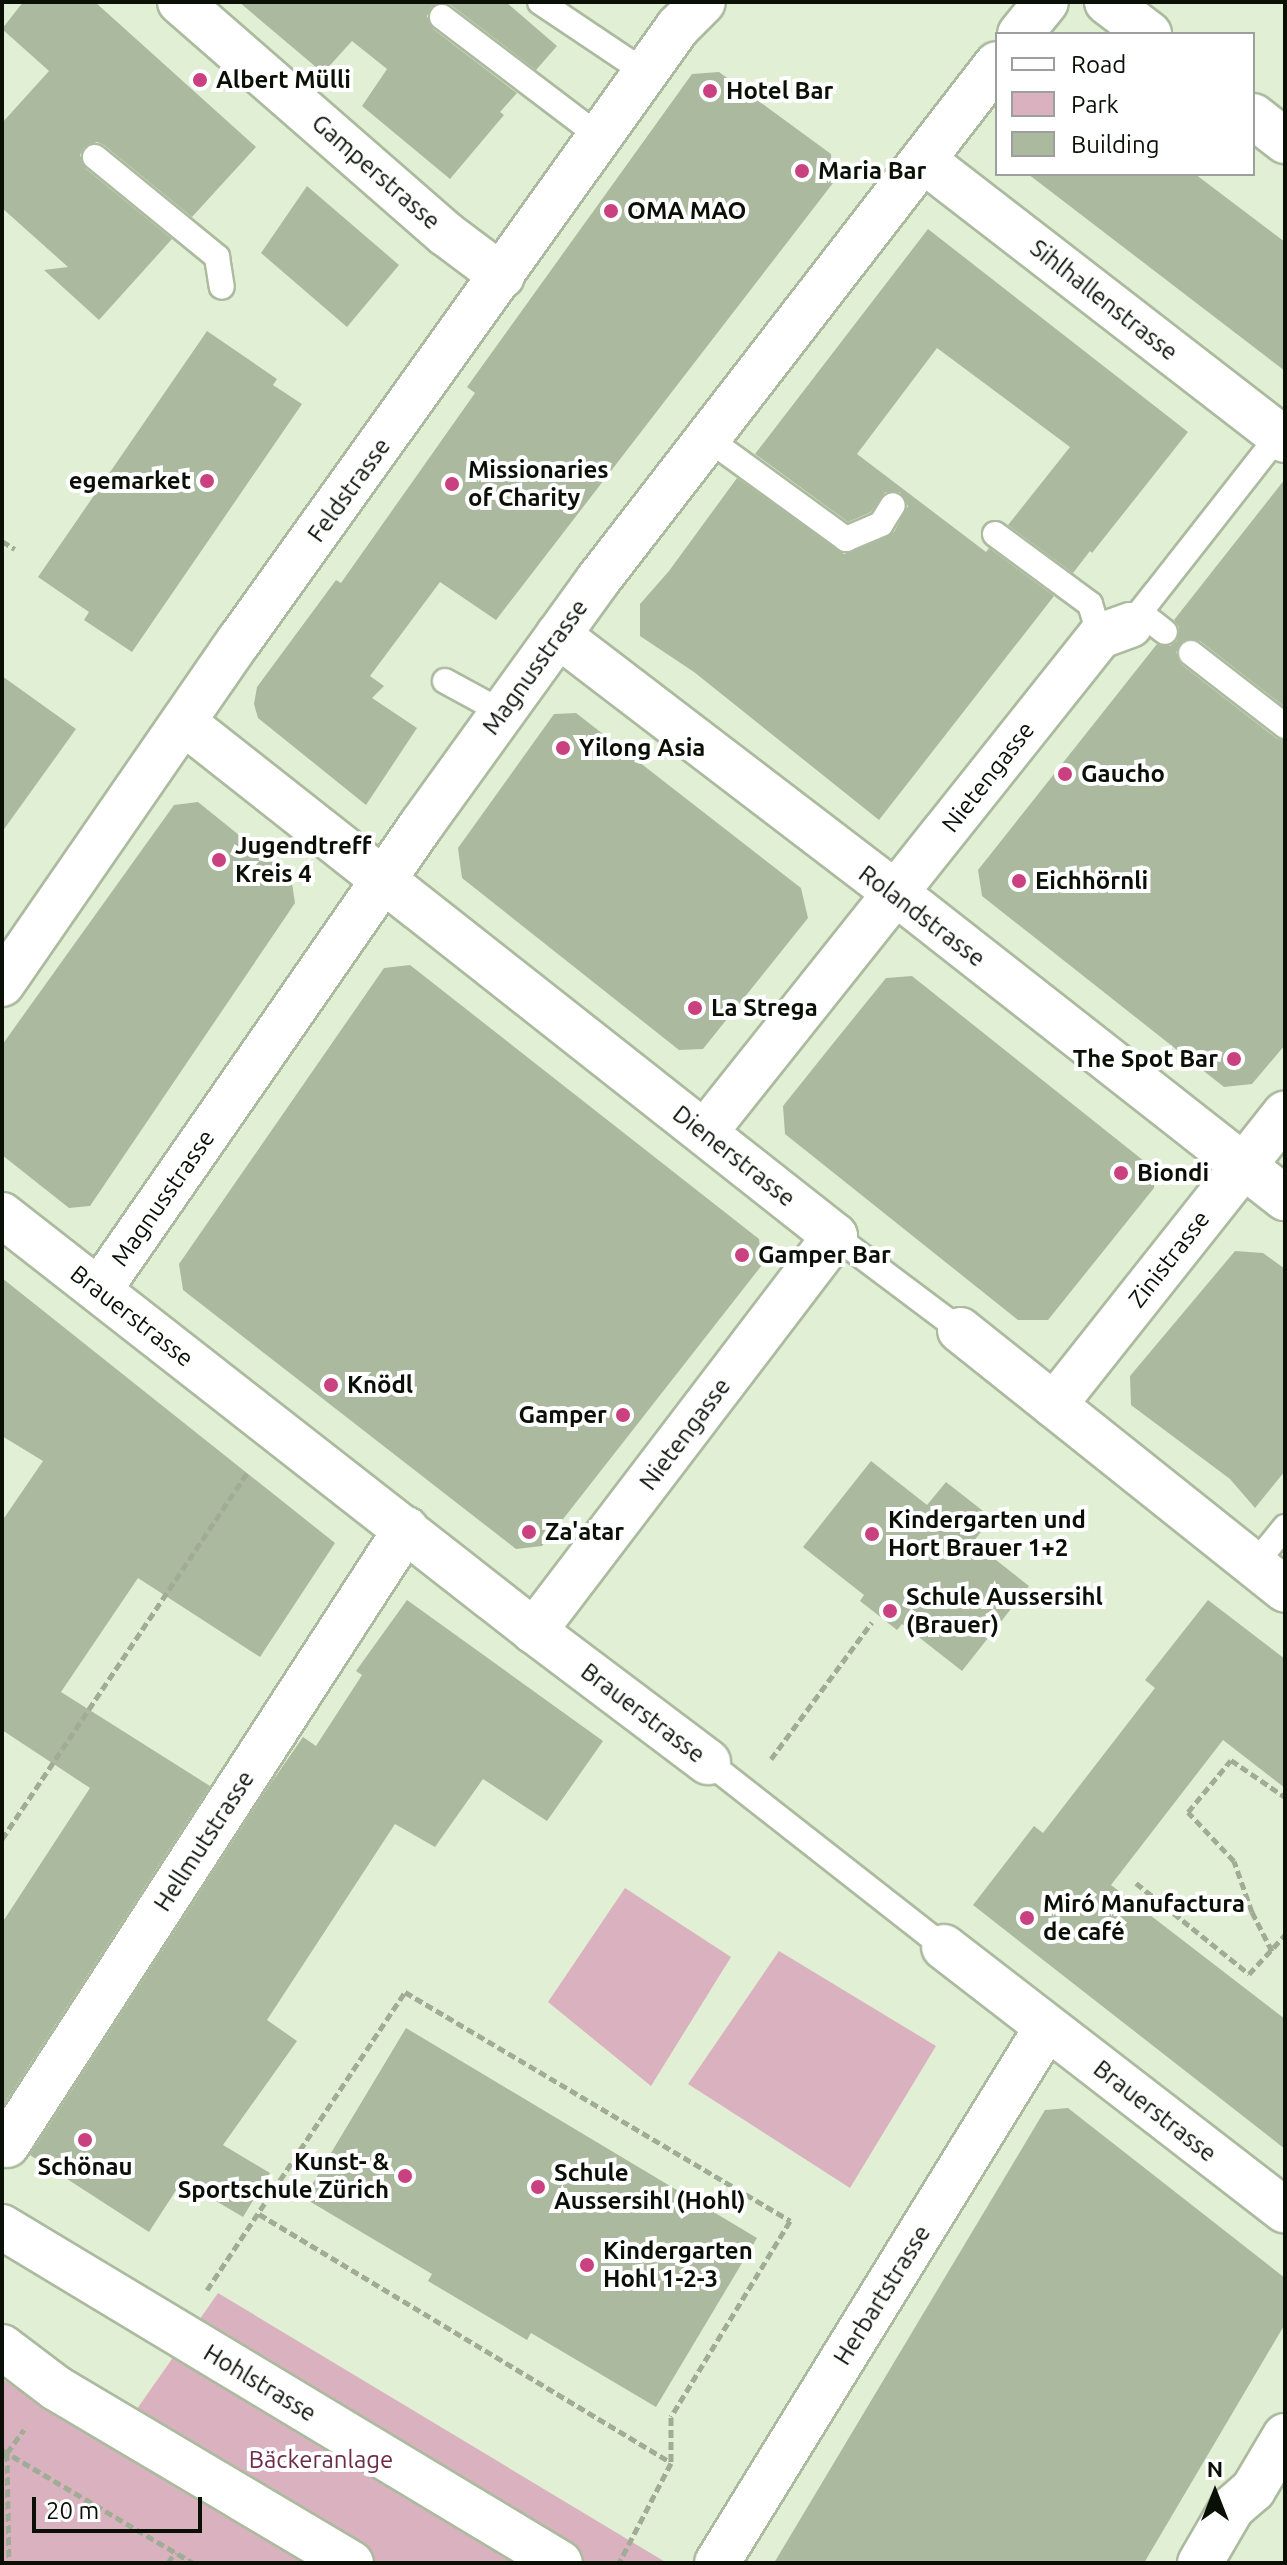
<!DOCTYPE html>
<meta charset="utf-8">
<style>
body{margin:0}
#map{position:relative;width:1287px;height:2565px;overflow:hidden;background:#e1f0d4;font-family:Ubuntu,sans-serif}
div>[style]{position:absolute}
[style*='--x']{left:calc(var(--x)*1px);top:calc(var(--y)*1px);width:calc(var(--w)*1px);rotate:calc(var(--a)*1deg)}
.green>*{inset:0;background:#dab2bf}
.building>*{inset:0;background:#abba9f}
.path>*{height:5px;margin-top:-2.5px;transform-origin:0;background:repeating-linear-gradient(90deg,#a0ac95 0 8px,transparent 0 12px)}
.roads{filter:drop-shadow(2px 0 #acba9f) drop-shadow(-2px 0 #acba9f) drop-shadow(0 2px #acba9f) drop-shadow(0 -2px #acba9f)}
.service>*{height:24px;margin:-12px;padding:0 12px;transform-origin:12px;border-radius:12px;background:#fff}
.minor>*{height:44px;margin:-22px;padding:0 22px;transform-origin:22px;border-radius:22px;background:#fff}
.tertiary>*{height:44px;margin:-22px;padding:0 22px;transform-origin:22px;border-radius:22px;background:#fff}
.dots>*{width:22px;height:22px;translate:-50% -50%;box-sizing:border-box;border:4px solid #fff;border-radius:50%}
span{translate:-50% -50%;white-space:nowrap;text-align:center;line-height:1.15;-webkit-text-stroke:8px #fff;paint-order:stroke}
.poi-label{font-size:24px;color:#0b1007;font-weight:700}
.left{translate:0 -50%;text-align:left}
.right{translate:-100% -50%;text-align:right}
.street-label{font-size:24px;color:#0b1007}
.park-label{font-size:24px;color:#6c2c46}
.frame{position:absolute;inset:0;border:4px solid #0b1007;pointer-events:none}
.legend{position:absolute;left:995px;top:32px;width:260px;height:144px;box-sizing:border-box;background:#fff;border:2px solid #9d9f9c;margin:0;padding:10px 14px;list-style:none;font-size:24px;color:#0b1007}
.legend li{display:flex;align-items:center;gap:16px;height:40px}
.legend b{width:40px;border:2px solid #9d9f9c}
.north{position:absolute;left:1175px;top:2453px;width:80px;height:80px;-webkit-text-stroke:6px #fff;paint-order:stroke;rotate:0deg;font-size:22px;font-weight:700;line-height:32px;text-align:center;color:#0b1007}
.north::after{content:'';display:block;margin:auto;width:28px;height:36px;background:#0b1007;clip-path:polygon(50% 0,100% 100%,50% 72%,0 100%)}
.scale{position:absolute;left:32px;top:2497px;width:170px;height:36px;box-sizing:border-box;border:4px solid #0b1007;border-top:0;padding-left:10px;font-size:24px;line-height:28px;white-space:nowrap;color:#0b1007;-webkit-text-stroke:6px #fff;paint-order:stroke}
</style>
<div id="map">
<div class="green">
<div style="clip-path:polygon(625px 1888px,731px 1957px,651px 2086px,548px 2002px)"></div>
<div style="clip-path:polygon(779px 1951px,936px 2046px,850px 2188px,688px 2084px)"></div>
<div style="clip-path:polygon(218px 2293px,667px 2563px,315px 2563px,116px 2439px)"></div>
<div style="clip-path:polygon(2px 2379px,307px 2563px,2px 2563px)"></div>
</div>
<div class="building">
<div style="clip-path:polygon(23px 2px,95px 2px,256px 147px,192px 217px,104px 145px,97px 142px,84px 147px,80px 155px,86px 169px,172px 239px,99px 320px,44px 270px,68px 267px,2px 208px,2px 123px,49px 71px,2px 29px)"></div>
<div style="clip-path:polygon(239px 2px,506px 2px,557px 46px,536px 70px,451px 5px,443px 2px,431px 7px,427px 16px,433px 29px,517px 93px,500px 112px,504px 115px,450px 179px,362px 106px,387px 69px,352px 41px,323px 73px)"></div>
<div style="clip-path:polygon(719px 72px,831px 154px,833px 183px,496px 620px,440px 582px,370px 676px,384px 686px,372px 698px,417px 728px,366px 805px,258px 718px,254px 704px,257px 687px,336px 580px,341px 583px,475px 393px,467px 387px,692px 74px)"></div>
<div style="clip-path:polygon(1028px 174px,1195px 174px,1285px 242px,1285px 371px)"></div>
<div style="clip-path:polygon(307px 186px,399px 265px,347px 327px,261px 253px)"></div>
<div style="clip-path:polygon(928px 229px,1188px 432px,1092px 553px,1090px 551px,1073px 573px,1008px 525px,1070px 447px,937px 348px,857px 454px,986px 552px,989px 548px,1054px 596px,879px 820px,694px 672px,640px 636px,640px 604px,669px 571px,737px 478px,844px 554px,894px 532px,908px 506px,900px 492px,885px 492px,871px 512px,848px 522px,755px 454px)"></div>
<div style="clip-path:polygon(207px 331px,277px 379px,273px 385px,302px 404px,132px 652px,84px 620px,89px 612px,38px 577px)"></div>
<div style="clip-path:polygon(1285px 479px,1285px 707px,1200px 641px,1185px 640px,1176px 652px,1182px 665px,1276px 738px,1285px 741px,1285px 1045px,1252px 1084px,1224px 1087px,982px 896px,978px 870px,1157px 644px,1170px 646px,1177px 641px,1179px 627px,1174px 620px)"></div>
<div style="clip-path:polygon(2px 676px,76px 729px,2px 832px)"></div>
<div style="clip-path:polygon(576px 713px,801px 888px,808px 918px,703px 1049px,679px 1050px,462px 878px,458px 848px,554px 714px)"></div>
<div style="clip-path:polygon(198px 802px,291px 877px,295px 903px,90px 1206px,69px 1208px,2px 1155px,2px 1045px,174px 805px)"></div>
<div style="clip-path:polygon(410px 965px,759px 1239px,762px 1265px,542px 1546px,516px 1549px,183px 1290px,179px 1264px,384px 968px)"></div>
<div style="clip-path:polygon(912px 976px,1154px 1169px,1154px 1188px,1048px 1320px,1018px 1320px,785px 1134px,783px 1106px,835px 1041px,886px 978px)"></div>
<div style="clip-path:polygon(1235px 1251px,1263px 1253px,1285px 1269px,1285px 1471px,1255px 1508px,1230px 1479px,1131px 1405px,1130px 1376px)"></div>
<div style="clip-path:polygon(2px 1278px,335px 1543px,260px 1657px,138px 1578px,61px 1692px,210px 1786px,2px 2107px,2px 1923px,90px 1788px,2px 1730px,2px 1521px,43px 1461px,2px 1436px)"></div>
<div style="clip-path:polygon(871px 1461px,927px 1505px,946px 1482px,992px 1518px,973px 1542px,1029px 1586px,962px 1671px,902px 1624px,897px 1630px,860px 1601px,864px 1595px,803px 1547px)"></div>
<div style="clip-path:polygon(407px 1600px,603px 1741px,547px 1821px,483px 1779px,435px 1847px,395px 1824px,267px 2020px,297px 2041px,223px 2145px,270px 2173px,243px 2217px,182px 2181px,149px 2232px,30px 2155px,267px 1789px,303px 1737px,316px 1746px,362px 1675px,356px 1671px)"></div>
<div style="clip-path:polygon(1208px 1600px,1285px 1659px,1285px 1788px,1223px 1740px,1111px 1885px,1285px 2019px,1285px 2149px,973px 1905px,1034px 1826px,1043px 1833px,1155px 1688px,1145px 1680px)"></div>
<div style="clip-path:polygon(406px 2028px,757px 2238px,656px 2407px,531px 2333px,527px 2340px,428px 2281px,432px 2274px,304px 2198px)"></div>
<div style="clip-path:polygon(1068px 2108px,1285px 2278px,1285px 2324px,1144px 2563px,774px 2563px,1045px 2110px)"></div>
</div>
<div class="path">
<div style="--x:2;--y:541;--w:15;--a:32"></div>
<div style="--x:771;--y:1759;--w:170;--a:-53.6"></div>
<div style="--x:2;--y:1839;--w:443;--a:-56.2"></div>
<div style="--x:1136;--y:1883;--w:145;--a:38.8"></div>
<div style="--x:1249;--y:1974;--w:53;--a:-47.3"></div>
<div style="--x:1272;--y:1951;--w:44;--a:-117.1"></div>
<div style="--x:1252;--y:1912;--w:54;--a:-109.4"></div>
<div style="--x:1234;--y:1861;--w:67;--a:-133.2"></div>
<div style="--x:1188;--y:1812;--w:67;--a:-50.4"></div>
<div style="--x:1231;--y:1760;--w:65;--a:34.4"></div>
<div style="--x:259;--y:2214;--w:480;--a:31.1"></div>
<div style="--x:207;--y:2290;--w:358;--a:-56.4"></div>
<div style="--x:405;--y:1992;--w:448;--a:30.7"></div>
<div style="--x:790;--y:2221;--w:229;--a:121.3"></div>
<div style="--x:671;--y:2417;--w:46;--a:90"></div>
<div style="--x:671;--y:2463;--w:113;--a:117.5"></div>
<div style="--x:2;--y:2450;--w:222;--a:30.6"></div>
<div style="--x:7;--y:2453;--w:29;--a:-54"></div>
<div style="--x:2;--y:2458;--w:7;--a:-45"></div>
<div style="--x:7;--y:2453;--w:110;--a:89"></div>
<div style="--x:168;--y:2563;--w:13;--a:-58"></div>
</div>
<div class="roads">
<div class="service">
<div style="--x:540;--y:2;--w:128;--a:33.8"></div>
<div style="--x:442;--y:17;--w:198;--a:37.2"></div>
<div style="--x:95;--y:157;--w:158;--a:39.3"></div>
<div style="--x:217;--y:257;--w:30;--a:81"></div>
<div style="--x:707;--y:438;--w:172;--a:36"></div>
<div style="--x:846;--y:539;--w:38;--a:-23"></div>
<div style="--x:881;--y:524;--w:22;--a:-58"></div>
<div style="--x:995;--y:534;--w:118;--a:36.4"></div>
<div style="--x:1090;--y:604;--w:34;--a:73"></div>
<div style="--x:1142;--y:614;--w:29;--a:38"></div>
<div style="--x:1130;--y:625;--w:241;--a:-51.9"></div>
<div style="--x:1191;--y:653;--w:119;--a:37.8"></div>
<div style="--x:445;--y:681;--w:65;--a:28.5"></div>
<div style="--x:835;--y:1236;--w:156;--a:36.9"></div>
<div style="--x:1254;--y:1565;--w:49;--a:-50.8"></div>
<div style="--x:708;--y:1762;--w:300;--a:38.1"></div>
</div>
<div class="minor">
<div style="--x:180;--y:2;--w:353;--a:41.1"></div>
<div style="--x:446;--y:234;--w:70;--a:36.9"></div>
<div style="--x:1020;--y:34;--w:41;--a:-50.9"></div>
<div style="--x:923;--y:160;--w:458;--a:37.7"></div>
<div style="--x:558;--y:635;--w:427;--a:37.4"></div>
<div style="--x:897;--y:894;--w:493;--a:38.1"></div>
<div style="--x:183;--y:722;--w:830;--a:38.25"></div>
<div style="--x:835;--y:1236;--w:497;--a:127.3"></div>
<div style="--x:705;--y:1132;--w:634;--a:-51.47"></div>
<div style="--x:1100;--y:636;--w:32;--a:-20"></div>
<div style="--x:2;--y:1215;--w:675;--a:38.02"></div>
<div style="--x:534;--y:1631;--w:218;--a:37"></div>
<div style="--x:99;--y:1290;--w:567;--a:-55.27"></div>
<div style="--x:422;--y:824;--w:301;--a:-54.2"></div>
<div style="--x:598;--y:580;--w:652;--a:-52.29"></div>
<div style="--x:960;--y:1330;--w:416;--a:38.6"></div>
<div style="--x:1054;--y:1405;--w:372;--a:-51.6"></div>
<div style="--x:944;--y:1947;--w:431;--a:37.7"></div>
<div style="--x:7;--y:2145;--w:734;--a:-57.07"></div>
<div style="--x:2;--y:2227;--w:651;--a:31.05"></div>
<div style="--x:2;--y:2347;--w:68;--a:37.2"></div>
<div style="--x:56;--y:2388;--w:343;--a:30.7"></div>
<div style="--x:717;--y:2563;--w:629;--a:-58.38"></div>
<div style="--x:1200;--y:2563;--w:64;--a:-59.8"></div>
<div style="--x:1232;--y:2508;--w:28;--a:-41"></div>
<div style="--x:1253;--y:2490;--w:63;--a:-59.3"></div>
</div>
<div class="tertiary">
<div style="--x:1107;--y:2;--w:53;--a:37.3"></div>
<div style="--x:1253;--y:116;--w:41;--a:38"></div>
<div style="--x:2;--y:984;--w:417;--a:-55.4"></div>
<div style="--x:239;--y:641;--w:755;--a:-54.44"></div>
<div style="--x:678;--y:27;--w:35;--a:-45"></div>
</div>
</div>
<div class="dots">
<div style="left:200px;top:80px;background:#c9417f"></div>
<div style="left:710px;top:91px;background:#c9417f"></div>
<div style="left:802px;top:171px;background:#c9417f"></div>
<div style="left:611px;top:211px;background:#c9417f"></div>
<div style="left:207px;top:481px;background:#c9417f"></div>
<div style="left:452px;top:484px;background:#c9417f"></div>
<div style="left:563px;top:748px;background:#c9417f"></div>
<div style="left:1065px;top:774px;background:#c9417f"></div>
<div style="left:219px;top:860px;background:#c9417f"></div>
<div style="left:1019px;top:881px;background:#c9417f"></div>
<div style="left:695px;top:1008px;background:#c9417f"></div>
<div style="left:1234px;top:1059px;background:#c9417f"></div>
<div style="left:1121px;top:1173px;background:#c9417f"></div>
<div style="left:742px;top:1255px;background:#c9417f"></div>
<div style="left:331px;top:1385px;background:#c9417f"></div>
<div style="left:623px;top:1415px;background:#c9417f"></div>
<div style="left:529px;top:1532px;background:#c9417f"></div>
<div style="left:872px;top:1534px;background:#c9417f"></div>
<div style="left:890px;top:1611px;background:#c9417f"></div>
<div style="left:1027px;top:1918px;background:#c9417f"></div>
<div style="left:85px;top:2140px;background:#c9417f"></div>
<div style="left:405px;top:2176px;background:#c9417f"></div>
<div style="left:538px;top:2187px;background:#c9417f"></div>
<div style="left:587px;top:2265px;background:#c9417f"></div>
</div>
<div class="poi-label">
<span class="left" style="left:216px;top:80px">Albert Mülli</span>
<span class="left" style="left:726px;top:91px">Hotel Bar</span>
<span class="left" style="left:818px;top:171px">Maria Bar</span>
<span class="left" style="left:627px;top:211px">OMA MAO</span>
<span class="left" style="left:468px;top:484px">Missionaries<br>of Charity</span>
<span class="right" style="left:191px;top:481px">egemarket</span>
<span class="left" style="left:579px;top:748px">Yilong Asia</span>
<span class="left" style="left:1081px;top:774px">Gaucho</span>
<span class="left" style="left:235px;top:860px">Jugendtreff<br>Kreis 4</span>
<span class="left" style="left:1035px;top:881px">Eichhörnli</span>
<span class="left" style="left:711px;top:1008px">La Strega</span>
<span class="right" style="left:1218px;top:1059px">The Spot Bar</span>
<span class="left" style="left:1137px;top:1173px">Biondi</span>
<span class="left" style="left:758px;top:1255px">Gamper Bar</span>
<span class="left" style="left:347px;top:1385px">Knödl</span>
<span class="right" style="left:607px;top:1415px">Gamper</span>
<span class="left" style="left:888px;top:1534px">Kindergarten und<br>Hort Brauer 1+2</span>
<span class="left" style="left:545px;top:1532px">Za'atar</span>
<span class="left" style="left:906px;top:1611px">Schule Aussersihl<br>(Brauer)</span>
<span class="left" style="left:1043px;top:1918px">Miró Manufactura<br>de café</span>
<span class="right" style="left:389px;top:2176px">Kunst- &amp;<br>Sportschule Zürich</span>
<span style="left:85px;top:2167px">Schönau</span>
<span class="left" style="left:554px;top:2187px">Schule<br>Aussersihl (Hohl)</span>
<span class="left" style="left:603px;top:2265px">Kindergarten<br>Hohl 1-2-3</span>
</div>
<div class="street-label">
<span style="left:376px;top:172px;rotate:41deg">Gamperstrasse</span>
<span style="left:1104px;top:300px;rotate:38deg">Sihlhallenstrasse</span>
<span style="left:349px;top:490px;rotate:-54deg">Feldstrasse</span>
<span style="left:535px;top:667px;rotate:-54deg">Magnusstrasse</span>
<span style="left:988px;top:777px;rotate:-52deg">Nietengasse</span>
<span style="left:922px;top:916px;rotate:37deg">Rolandstrasse</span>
<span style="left:734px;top:1156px;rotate:38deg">Dienerstrasse</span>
<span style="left:163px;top:1198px;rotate:-55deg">Magnusstrasse</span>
<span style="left:1169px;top:1259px;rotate:-52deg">Zinistrasse</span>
<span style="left:132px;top:1316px;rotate:38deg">Brauerstrasse</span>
<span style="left:685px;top:1434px;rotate:-53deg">Nietengasse</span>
<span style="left:643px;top:1713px;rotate:37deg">Brauerstrasse</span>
<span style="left:204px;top:1841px;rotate:-57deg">Hellmutstrasse</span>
<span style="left:1155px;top:2111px;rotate:38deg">Brauerstrasse</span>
<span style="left:882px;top:2295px;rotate:-58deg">Herbartstrasse</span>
<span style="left:260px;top:2383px;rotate:31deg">Hohlstrasse</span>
</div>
<div class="park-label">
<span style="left:321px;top:2460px">Bäckeranlage</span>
</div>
<div class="frame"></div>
<ul class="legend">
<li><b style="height:10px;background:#fff"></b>Road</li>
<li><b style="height:22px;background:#dab2bf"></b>Park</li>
<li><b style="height:22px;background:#abba9f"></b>Building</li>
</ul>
<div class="north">N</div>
<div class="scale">20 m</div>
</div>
